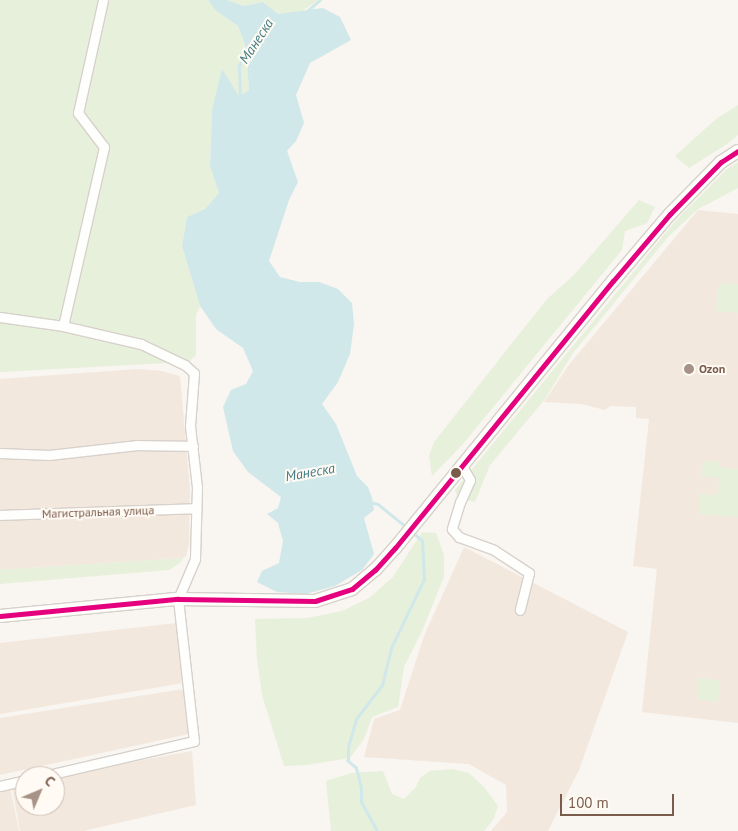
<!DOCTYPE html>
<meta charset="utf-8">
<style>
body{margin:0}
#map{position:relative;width:738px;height:831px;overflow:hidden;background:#f9f5f0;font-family:"PT Sans",sans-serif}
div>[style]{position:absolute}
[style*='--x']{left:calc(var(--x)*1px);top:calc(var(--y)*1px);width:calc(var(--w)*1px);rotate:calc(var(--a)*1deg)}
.residential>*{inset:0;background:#f2e8de}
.green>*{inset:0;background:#e7f0db}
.water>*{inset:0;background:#d0e8ea}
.stream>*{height:2.5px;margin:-1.25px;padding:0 1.25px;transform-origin:1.25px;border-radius:1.25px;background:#d0e8ea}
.roads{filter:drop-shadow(1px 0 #d7d1cb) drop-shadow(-1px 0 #d7d1cb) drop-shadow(0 1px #d7d1cb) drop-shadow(0 -1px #d7d1cb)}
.minor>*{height:9px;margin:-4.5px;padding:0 4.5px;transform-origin:4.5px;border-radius:4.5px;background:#fefefd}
.secondary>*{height:12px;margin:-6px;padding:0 6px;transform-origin:6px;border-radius:6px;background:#fefefd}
.bus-1>*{height:5px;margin:-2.5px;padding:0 2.5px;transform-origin:2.5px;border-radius:2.5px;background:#e5007d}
.dots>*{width:14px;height:14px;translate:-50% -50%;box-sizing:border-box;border:2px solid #fffaf3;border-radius:50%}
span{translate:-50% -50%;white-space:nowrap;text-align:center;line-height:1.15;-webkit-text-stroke:4px #fffaf3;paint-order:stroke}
.poi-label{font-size:12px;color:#7a5c4d;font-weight:700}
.left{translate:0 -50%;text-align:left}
.street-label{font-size:12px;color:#7a5c4d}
.water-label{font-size:14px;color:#437c86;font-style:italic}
.north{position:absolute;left:15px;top:766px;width:50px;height:50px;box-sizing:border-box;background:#fffaf3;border:1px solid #cabbb1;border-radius:50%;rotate:45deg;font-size:14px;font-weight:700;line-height:20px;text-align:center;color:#7a5c4d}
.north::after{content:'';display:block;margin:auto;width:18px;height:22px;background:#a69286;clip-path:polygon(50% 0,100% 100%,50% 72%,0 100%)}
.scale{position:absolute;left:560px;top:794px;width:114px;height:22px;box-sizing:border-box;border:2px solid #7a5c4d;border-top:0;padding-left:6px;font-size:15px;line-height:18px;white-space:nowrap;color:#7a5c4d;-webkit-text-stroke:4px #fffaf3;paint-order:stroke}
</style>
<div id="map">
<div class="residential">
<div style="clip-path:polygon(698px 210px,738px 214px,738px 723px,642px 712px,657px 569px,633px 566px,649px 419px,636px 418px,636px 407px,610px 406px,605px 410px,582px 404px,544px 402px,568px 366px)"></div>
<div style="clip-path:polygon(138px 369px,162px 371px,180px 376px,190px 489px,189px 544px,186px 556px,183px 558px,0 570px,0 379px)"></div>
<div style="clip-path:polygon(464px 547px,628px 632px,579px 770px,548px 831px,491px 831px,507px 812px,506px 785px,469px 764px,364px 757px,374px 719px,400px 710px,424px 636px)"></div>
<div style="clip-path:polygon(177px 623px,183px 683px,0 714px,0 643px)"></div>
<div style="clip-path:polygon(184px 689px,189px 734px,0 775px,0 718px)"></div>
<div style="clip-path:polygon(192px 751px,196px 805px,83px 831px,20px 831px,12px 787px,25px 784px,25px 806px,55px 806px,55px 776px)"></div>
<div style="clip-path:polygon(10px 787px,19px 831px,0 831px,0 789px)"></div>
</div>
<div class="green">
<div style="clip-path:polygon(0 0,208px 0,215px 10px,238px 26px,246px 46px,249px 90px,239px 96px,222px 70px,212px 109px,210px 166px,219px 193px,205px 209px,187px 217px,182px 246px,200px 306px,196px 315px,196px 355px,185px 365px,168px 363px,0 372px)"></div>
<div style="clip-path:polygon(227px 0,318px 0,301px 12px,278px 14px,263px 2px,244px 6px)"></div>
<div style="clip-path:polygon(738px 105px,738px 135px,727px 144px,689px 168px,675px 156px,716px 119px)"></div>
<div style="clip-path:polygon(738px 162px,738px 188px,698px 209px,668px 237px,573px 353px,545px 399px,490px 465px,475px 502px,458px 498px,455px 490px,677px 219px,727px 169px)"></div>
<div style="clip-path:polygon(639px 200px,655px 207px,647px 223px,625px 231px,622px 250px,463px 444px,432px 476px,429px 456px,434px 442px,547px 299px,574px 275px)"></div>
<div style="clip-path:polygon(723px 283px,738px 284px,738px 313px,716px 311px,718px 287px)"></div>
<div style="clip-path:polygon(703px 461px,720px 462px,720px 467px,738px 469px,738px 517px,699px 514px,700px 494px,718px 495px,719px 478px,702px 476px)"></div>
<div style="clip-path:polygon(422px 532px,436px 533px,444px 555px,444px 577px,422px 631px,404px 667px,398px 707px,372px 717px,364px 739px,350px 758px,306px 765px,284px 766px,262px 695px,257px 659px,255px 619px,307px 618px,342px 611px,369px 598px,393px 577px)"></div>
<div style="clip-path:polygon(183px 558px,180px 563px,169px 570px,0 584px,0 570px)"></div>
<div style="clip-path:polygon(698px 678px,720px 680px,718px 702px,697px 700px)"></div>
<div style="clip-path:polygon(452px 769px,469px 773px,485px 788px,498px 806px,493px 820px,484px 831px,331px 831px,326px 781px,351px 773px,383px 771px,392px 794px,404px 799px,416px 787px,420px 778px,430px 771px)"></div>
</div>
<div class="water">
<div style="clip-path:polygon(208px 0,227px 0,244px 6px,263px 2px,278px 14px,323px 8px,340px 17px,351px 40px,310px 63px,296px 95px,304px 123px,296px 141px,287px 151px,298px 182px,289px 200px,269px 261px,280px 277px,300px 282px,319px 282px,338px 289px,352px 303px,354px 324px,350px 354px,338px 382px,322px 404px,336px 424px,357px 476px,368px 487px,372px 498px,374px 510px,364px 518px,374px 554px,362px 570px,335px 586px,306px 594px,277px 592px,257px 582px,262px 571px,279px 563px,283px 541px,278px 523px,267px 514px,278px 508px,281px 497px,248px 472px,233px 451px,223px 407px,231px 390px,246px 384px,253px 371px,243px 348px,216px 329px,200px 306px,182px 246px,187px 217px,205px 209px,219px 193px,210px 166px,211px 141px,212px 109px,222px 69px,239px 96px,249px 90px,246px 47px,238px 26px,215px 10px)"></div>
</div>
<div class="stream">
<div style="--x:306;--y:12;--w:18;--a:-41"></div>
<div style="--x:240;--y:99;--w:33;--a:-92"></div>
<div style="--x:239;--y:66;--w:19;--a:-65"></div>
<div style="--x:370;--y:502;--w:8;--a:14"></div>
<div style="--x:378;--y:504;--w:36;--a:39"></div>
<div style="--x:377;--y:831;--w:33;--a:-119"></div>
<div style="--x:361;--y:802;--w:14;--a:-90"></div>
<div style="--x:361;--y:788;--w:21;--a:-104"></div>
<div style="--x:356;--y:768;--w:11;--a:-139"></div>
<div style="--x:348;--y:761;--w:14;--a:-90"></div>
<div style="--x:348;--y:747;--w:29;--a:-74"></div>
<div style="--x:356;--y:719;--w:43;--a:-52.6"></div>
<div style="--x:382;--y:685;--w:38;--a:-76"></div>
<div style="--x:391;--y:648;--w:76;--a:-64.4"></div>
<div style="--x:424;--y:579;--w:38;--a:-93"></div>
<div style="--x:422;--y:541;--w:13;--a:-138"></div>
</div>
<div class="roads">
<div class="minor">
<div style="--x:0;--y:317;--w:64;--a:8.1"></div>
<div style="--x:63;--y:326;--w:80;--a:13"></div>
<div style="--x:141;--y:344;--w:49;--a:25.5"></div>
<div style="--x:185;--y:365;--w:12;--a:42"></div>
<div style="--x:194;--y:373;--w:53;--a:94.3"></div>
<div style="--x:190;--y:426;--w:61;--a:83.5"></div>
<div style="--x:197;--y:487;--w:72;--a:91.6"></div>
<div style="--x:195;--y:559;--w:43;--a:113"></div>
<div style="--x:178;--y:599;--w:143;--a:83.6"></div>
<div style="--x:194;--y:741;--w:155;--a:166.9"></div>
<div style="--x:63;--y:326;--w:184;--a:-77.1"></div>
<div style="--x:104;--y:147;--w:43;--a:-127.4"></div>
<div style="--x:78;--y:113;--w:116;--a:-77.5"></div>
<div style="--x:0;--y:453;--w:49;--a:2.3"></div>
<div style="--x:49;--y:455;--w:89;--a:-6.5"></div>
<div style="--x:137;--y:445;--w:56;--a:1"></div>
<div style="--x:462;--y:466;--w:16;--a:60"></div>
<div style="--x:470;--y:480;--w:24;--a:114"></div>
<div style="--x:460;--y:502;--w:28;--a:107"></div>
<div style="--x:452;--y:529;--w:11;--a:49"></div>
<div style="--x:459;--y:537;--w:37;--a:20"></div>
<div style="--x:494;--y:550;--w:42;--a:33.3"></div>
<div style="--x:529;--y:573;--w:38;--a:104"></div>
<div style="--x:0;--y:515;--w:196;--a:-2"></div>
<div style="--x:0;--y:786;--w:26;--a:-13"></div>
</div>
<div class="secondary">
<div style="--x:0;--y:616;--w:179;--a:-5.5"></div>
<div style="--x:178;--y:599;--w:137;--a:0.8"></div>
<div style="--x:315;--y:601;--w:39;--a:-18"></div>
<div style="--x:352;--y:589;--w:30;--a:-40"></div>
<div style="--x:375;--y:570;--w:30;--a:-48"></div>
<div style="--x:395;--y:548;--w:345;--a:-50.8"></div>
<div style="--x:613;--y:281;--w:88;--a:-49.6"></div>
<div style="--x:670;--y:214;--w:73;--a:-45.6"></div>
<div style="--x:721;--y:162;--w:20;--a:-33"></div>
</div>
</div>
<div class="bus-1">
<div style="--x:0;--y:616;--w:179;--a:-5.5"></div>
<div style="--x:178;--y:599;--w:137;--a:0.8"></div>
<div style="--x:315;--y:601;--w:39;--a:-18"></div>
<div style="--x:352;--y:589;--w:30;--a:-40"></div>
<div style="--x:375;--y:570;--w:30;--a:-48"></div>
<div style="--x:395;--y:548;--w:345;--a:-50.8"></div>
<div style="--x:613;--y:281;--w:88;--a:-49.6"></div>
<div style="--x:670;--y:214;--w:73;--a:-45.6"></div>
<div style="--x:721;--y:162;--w:20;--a:-33"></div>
</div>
<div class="dots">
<div style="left:689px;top:369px;background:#a69286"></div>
<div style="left:456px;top:473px;background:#7a5c4d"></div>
</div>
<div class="poi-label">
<span class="left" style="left:699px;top:369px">Ozon</span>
</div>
<div class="street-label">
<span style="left:98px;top:512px;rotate:-2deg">Магистральная улица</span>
</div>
<div class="water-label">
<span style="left:256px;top:41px;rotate:-57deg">Манеска</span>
<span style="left:310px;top:472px;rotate:-10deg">Манеска</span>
</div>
<div class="north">С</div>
<div class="scale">100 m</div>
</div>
